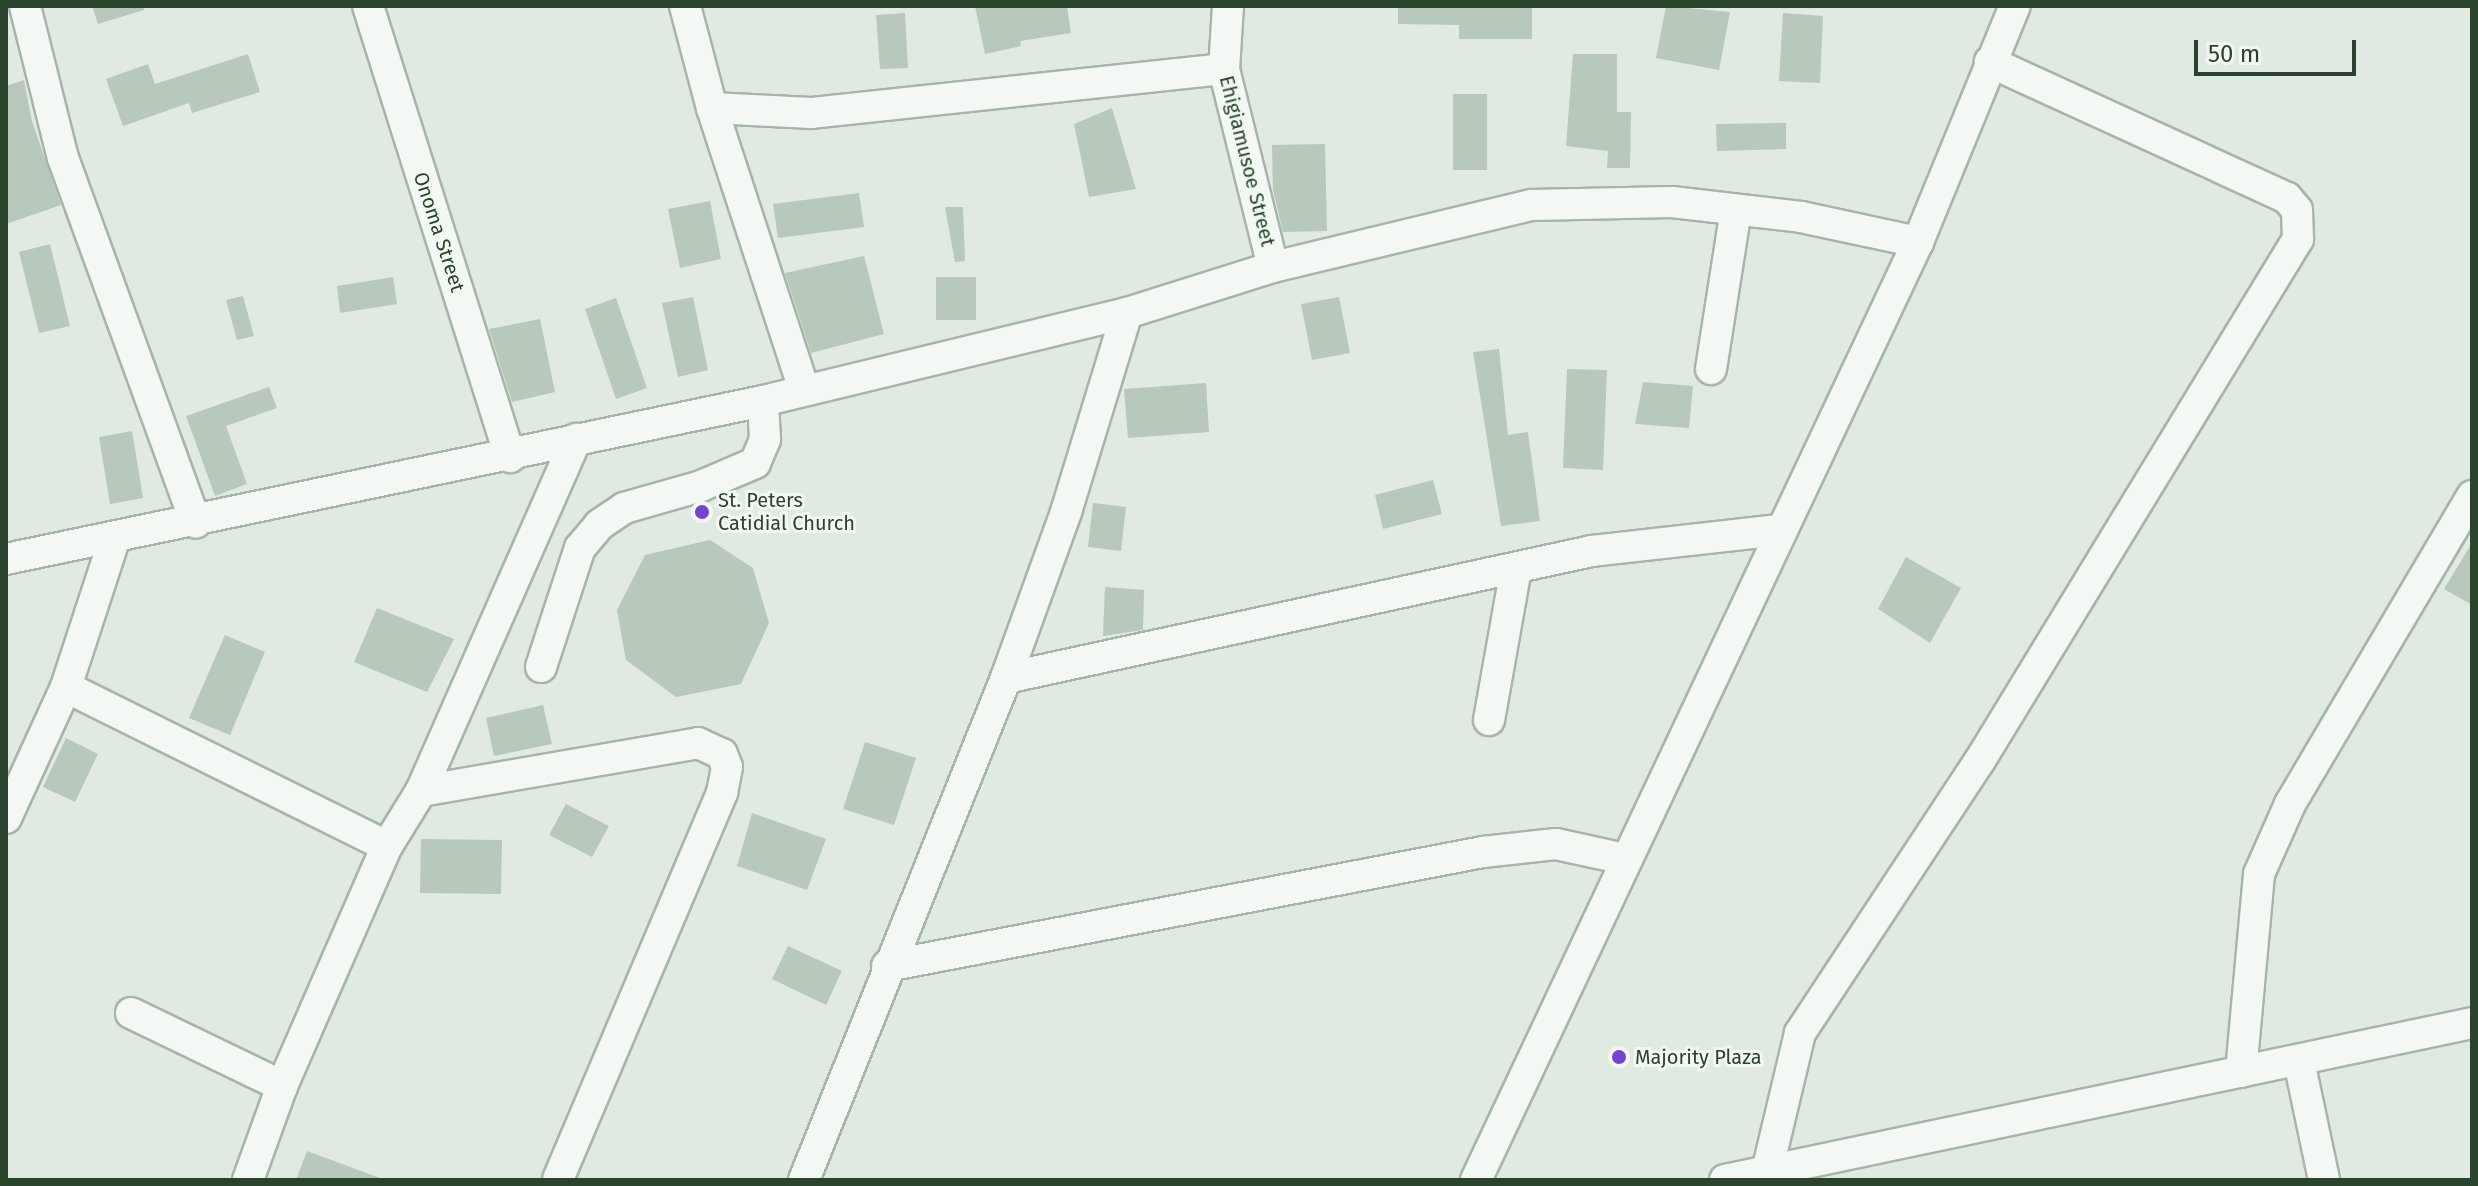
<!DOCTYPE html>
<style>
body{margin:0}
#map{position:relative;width:2478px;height:1186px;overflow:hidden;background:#e1eae2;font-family:"Fira Sans",sans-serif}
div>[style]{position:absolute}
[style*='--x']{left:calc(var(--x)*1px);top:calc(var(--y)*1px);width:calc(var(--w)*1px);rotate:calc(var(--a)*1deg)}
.building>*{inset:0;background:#b8c8ba}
.roads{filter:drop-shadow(2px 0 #a6b5a8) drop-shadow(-2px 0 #a6b5a8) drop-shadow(0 2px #a6b5a8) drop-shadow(0 -2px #a6b5a8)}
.minor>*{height:30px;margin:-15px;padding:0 15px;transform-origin:15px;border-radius:15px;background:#f4f8f5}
.dots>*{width:22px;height:22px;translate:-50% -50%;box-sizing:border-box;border:4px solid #f1f8f2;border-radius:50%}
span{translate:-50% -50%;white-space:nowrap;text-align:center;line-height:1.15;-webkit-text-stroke:6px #f1f8f2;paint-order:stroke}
.street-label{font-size:20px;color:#29432c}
.poi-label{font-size:20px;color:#29432c}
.left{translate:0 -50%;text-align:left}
.frame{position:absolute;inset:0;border:8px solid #29432c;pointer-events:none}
.scale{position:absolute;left:2194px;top:40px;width:162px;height:36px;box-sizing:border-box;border:4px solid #29432c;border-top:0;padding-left:10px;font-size:24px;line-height:28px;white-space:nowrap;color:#29432c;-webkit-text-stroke:6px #f1f8f2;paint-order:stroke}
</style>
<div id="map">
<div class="building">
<div style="clip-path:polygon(92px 6px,143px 6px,144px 10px,98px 24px)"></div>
<div style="clip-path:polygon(975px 6px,1067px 6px,1071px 33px,1020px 41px,1021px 46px,985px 54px)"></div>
<div style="clip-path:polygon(1398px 6px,1532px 6px,1532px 39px,1459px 39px,1459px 25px,1398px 24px)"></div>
<div style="clip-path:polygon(1666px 6px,1730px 12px,1719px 70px,1656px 58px)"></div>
<div style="clip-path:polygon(905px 13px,908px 68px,880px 69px,876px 15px)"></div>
<div style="clip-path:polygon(1783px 13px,1823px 16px,1820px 83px,1779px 81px)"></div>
<div style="clip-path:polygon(248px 54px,260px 92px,192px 113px,189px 103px,123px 126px,106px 79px,148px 64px,155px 84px)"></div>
<div style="clip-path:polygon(1573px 54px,1617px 54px,1617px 112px,1631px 112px,1630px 168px,1607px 168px,1608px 151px,1566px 146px)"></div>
<div style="clip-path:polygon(24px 80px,32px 121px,61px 205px,6px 224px,6px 86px)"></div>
<div style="clip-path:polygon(1453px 94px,1487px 94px,1487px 170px,1453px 170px)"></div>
<div style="clip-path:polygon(1112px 108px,1136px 189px,1089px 197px,1074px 124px)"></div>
<div style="clip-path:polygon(1786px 123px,1786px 149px,1717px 151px,1716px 124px)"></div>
<div style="clip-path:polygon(1325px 144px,1327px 231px,1283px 232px,1273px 190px,1272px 145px)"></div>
<div style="clip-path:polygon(859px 193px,864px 227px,778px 238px,773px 204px)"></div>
<div style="clip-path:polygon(710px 201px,721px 259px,680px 268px,668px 209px)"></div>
<div style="clip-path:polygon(945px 207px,963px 207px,965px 261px,955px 262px)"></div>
<div style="clip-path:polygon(50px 244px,70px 326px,39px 333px,19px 252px)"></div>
<div style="clip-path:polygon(864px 256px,884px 334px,811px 353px,785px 273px)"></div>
<div style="clip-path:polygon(393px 277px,397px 304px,340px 313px,337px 286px)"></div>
<div style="clip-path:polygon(936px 277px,976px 277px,976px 320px,936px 320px)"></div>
<div style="clip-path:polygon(243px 296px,254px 336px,237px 340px,226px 300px)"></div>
<div style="clip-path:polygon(693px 297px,708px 370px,678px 377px,662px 303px)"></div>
<div style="clip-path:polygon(1339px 297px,1350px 353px,1312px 360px,1301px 304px)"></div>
<div style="clip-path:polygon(616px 298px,647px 388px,616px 399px,585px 309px)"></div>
<div style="clip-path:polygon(540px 319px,555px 392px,512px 402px,489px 329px)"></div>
<div style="clip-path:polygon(1499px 349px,1508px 435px,1528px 432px,1540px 521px,1501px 526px,1473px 352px)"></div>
<div style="clip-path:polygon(1567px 369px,1607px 370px,1603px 470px,1563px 468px)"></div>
<div style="clip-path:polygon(1643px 382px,1693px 386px,1689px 428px,1635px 424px)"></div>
<div style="clip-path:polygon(1206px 383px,1209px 432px,1128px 438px,1124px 389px)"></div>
<div style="clip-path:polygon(269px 387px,277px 408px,226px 426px,247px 484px,215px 496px,186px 416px)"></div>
<div style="clip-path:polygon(132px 431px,143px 498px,110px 504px,99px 437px)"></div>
<div style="clip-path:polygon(1433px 480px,1442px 514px,1383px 529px,1375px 495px)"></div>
<div style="clip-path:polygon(1093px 503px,1126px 507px,1121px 551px,1088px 547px)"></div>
<div style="clip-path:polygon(710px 540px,753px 568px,769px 623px,741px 684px,676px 697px,626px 660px,617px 610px,645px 555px)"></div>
<div style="clip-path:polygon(2472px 543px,2472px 605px,2444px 589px)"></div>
<div style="clip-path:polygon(1906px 557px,1961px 588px,1930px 643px,1878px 609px)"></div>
<div style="clip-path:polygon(1105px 587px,1144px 590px,1143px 630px,1103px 636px)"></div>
<div style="clip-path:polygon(377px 608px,454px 639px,427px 692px,354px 662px)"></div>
<div style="clip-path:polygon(225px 635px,265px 652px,230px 735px,189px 718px)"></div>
<div style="clip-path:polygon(543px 705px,552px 744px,494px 756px,486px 718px)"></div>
<div style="clip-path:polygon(66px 738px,98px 754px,75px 802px,43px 787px)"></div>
<div style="clip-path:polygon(865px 742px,916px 758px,894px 825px,843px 809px)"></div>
<div style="clip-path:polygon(566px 804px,609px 826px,592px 857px,549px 835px)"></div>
<div style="clip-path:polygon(752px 813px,826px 839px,807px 890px,737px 866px)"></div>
<div style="clip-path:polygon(421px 839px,502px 840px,501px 894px,420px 893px)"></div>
<div style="clip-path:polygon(788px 946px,842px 971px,826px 1005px,772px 979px)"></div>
<div style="clip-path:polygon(307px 1151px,380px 1178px,380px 1180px,296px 1180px)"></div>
</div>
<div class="roads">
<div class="minor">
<div style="--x:25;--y:6;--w:157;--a:76"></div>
<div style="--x:63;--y:158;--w:388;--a:70"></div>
<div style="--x:368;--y:6;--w:473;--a:72.5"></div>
<div style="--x:685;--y:6;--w:106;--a:75.2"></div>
<div style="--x:712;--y:108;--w:297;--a:71.9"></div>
<div style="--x:1228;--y:6;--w:63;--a:93.6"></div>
<div style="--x:1224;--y:69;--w:204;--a:76.1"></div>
<div style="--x:712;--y:108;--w:99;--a:2.9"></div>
<div style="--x:811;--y:113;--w:415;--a:-6.1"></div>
<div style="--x:1711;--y:369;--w:161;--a:-81.1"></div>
<div style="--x:6;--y:559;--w:773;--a:-11.79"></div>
<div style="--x:763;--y:401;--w:374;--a:-13.6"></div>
<div style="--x:1127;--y:313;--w:153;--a:-17.5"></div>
<div style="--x:1273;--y:267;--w:266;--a:-13.5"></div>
<div style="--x:1532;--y:205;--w:140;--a:-1.2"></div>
<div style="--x:1672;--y:202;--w:130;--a:6.6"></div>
<div style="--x:1801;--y:217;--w:120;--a:12.1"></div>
<div style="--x:541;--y:667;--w:125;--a:-71.9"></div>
<div style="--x:580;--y:548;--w:30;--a:-50"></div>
<div style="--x:599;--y:525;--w:30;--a:-34"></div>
<div style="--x:624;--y:508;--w:80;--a:-15.9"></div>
<div style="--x:701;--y:486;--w:59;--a:-23.1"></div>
<div style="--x:755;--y:463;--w:26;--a:-67"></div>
<div style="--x:765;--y:439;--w:38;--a:-93"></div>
<div style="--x:1006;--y:678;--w:600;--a:-12.23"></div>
<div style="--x:1592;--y:551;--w:189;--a:-6.4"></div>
<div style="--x:66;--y:687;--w:358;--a:26.4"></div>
<div style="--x:1489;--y:720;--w:153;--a:-79.9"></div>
<div style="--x:421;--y:791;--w:281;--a:-9.8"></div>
<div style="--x:698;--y:743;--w:26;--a:25"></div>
<div style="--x:722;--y:754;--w:14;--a:69"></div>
<div style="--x:727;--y:767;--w:26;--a:101"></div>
<div style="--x:722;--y:793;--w:420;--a:113"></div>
<div style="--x:6;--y:818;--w:144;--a:-65.4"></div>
<div style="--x:66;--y:687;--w:158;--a:-71.9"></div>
<div style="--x:887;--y:966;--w:607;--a:-10.83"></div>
<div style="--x:1483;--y:852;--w:73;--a:-6.3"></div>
<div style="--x:1556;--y:844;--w:71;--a:12.3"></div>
<div style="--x:131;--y:1013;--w:168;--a:25.8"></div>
<div style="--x:2299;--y:1061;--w:122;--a:78.1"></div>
<div style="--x:2241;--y:1072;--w:199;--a:-84.8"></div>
<div style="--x:2259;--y:874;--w:77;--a:-66.1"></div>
<div style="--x:2290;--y:804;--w:358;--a:-59.4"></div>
<div style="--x:248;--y:1180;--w:100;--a:-70.1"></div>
<div style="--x:282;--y:1086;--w:262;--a:-66.4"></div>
<div style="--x:387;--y:846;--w:65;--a:-58.3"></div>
<div style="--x:421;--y:791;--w:385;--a:-66.2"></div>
<div style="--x:804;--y:1180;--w:541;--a:-68.08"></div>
<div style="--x:1006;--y:678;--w:177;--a:-70.1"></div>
<div style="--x:1066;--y:512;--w:208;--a:-73"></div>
<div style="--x:1476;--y:1180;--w:1037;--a:-64.77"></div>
<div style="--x:1918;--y:242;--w:255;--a:-67.7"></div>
<div style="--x:1725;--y:1180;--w:763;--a:-11.87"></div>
<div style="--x:1765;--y:1180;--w:151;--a:-76.6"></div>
<div style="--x:1800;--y:1033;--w:325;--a:-56.6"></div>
<div style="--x:1979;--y:762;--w:613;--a:-58.62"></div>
<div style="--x:2298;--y:239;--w:29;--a:-92"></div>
<div style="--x:2297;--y:210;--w:16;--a:-130"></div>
<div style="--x:2287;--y:198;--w:327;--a:-155.4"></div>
</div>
</div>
<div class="dots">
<div style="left:702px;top:512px;background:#7642d4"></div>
<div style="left:1619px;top:1057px;background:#7642d4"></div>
</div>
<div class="street-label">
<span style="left:1247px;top:161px;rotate:76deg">Ehigiamusoe Street</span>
<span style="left:439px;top:232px;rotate:72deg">Onoma Street</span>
</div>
<div class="poi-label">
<span class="left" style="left:718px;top:512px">St. Peters<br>Catidial Church</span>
<span class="left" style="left:1635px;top:1057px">Majority Plaza</span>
</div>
<div class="frame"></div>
<div class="scale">50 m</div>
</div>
